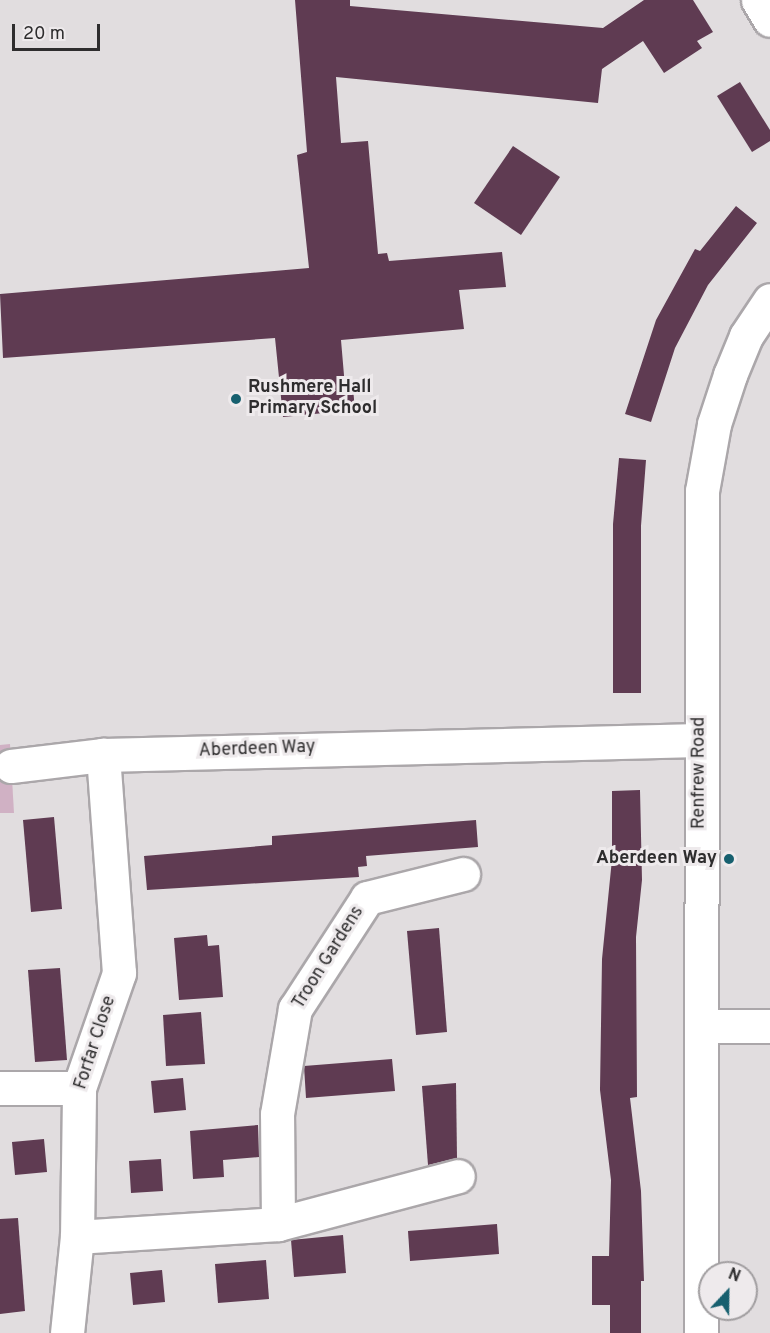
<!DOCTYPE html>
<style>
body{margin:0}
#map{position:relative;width:770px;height:1333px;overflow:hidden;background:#e1dddf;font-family:Overpass,sans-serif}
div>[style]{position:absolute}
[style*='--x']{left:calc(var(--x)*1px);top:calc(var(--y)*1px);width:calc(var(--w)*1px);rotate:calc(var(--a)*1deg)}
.green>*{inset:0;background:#d0b1c4}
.building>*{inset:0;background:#5f3b52}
.roads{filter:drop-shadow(2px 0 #aba7aa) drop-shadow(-2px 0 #aba7aa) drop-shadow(0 2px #aba7aa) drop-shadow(0 -2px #aba7aa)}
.street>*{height:33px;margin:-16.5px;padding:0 16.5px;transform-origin:16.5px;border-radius:16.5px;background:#fff}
.dots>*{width:16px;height:16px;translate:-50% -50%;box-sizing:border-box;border:3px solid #eeeaec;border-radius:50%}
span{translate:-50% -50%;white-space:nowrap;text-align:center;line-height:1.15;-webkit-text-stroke:6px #eeeaec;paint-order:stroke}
.poi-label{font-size:18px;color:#2e2d2e;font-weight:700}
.left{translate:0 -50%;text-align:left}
.right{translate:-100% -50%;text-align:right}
.street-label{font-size:18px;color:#2e2d2e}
.north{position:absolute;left:698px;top:1261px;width:60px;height:60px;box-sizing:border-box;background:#eeeaec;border:2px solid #a19ea0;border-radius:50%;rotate:22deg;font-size:16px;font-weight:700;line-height:24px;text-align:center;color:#2e2d2e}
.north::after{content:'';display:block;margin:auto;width:21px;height:27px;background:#17606f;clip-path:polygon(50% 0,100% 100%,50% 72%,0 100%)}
.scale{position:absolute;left:12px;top:24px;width:88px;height:27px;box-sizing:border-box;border:3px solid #2e2d2e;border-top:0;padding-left:8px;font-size:18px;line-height:21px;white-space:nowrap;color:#2e2d2e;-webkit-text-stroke:4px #eeeaec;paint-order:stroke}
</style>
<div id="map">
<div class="green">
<div style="clip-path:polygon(10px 744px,14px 813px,0 813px,0 745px)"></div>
</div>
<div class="building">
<div style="clip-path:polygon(295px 0,350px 0,350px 6px,603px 28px,644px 0,693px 0,713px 32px,697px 41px,702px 48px,664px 73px,643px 41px,602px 69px,598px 103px,336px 77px,341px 143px,368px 141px,378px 254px,387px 253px,389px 261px,502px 252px,506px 287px,459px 290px,464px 329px,341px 340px,345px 387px,353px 388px,355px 410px,283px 417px,275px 338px,3px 358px,0 294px,309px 268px,297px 155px,307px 152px)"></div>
<div style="clip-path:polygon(740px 82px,770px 130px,770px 141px,752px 152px,717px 96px)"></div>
<div style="clip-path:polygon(513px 146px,560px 177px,521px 235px,474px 203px)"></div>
<div style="clip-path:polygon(736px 206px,757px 223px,708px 285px,675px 348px,651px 422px,625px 414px,656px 320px,695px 249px,700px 251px)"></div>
<div style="clip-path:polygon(619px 458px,646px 460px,641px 526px,641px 693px,613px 693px,613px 524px)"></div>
<div style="clip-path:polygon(640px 790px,642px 880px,636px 937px,637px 1097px,630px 1098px,641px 1191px,644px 1281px,641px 1281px,641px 1333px,610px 1333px,610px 1305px,592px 1305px,592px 1256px,609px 1256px,611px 1180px,600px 1090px,602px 959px,612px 859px,612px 791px)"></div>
<div style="clip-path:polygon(54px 817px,62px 909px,31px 912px,23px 820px)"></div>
<div style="clip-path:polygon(476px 820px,478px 847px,366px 856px,367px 866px,358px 867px,359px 877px,147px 890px,144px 856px,272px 845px,272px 836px)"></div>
<div style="clip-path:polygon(439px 928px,447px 1032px,416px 1035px,407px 931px)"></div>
<div style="clip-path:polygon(207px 935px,208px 946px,219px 945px,223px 997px,179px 1000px,174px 938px)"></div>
<div style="clip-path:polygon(60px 968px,67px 1060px,35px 1062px,28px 970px)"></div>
<div style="clip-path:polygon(201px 1012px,205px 1064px,166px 1066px,163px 1015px)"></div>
<div style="clip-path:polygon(392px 1059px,395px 1091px,306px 1098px,304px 1066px)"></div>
<div style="clip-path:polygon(183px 1078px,186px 1110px,154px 1113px,151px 1081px)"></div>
<div style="clip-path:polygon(456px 1083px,457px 1158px,428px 1165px,422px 1086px)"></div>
<div style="clip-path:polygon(258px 1125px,259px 1157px,223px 1160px,224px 1177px,193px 1179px,190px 1131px)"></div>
<div style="clip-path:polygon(44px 1139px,47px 1172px,15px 1175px,12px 1142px)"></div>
<div style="clip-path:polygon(161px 1159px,163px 1191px,131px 1193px,129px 1161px)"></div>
<div style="clip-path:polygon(18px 1218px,25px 1311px,0 1314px,0 1219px)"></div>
<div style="clip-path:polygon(497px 1224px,499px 1254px,410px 1261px,408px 1231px)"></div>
<div style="clip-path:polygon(343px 1235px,346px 1273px,294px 1277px,291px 1240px)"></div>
<div style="clip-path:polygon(266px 1260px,269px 1299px,218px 1303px,215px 1264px)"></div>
<div style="clip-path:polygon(162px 1270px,165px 1302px,133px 1305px,130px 1273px)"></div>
</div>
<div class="roads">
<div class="street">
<div style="--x:758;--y:0;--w:23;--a:59"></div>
<div style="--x:11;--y:766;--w:93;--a:-6.8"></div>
<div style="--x:103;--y:755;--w:596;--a:-1.44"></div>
<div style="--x:702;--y:1026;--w:68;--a:0"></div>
<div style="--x:0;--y:1088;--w:79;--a:0"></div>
<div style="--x:278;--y:1224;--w:110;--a:-90.5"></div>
<div style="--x:277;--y:1114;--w:107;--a:-80.3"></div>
<div style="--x:295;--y:1009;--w:132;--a:-57"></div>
<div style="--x:367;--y:898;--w:99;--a:-14"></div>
<div style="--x:77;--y:1237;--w:201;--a:-3.7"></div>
<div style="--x:278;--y:1224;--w:186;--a:-14.9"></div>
<div style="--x:67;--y:1333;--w:97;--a:-84.1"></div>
<div style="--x:77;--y:1237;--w:149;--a:-89.2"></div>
<div style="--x:79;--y:1088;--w:122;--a:-70.8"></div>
<div style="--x:119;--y:973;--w:219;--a:-94.2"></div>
<div style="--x:701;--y:1333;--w:842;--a:-89.93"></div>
<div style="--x:702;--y:491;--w:68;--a:-79.8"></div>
<div style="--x:714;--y:424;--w:52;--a:-71.9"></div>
<div style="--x:730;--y:375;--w:42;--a:-67.7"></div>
<div style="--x:746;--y:336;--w:43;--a:-56.3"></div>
</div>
</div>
<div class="dots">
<div style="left:236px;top:399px;background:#17606f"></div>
<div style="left:729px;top:859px;background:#17606f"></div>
</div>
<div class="poi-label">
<span class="left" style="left:248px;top:399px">Rushmere Hall<br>Primary School</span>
<span class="right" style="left:717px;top:859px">Aberdeen Way</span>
</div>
<div class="street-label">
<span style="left:257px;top:750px;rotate:-2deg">Aberdeen Way</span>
<span style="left:700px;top:773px;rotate:-90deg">Renfrew Road</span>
<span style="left:329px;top:958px;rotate:-58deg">Troon Gardens</span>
<span style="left:96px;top:1043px;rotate:-72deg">Forfar Close</span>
</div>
<div class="north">N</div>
<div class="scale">20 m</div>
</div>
